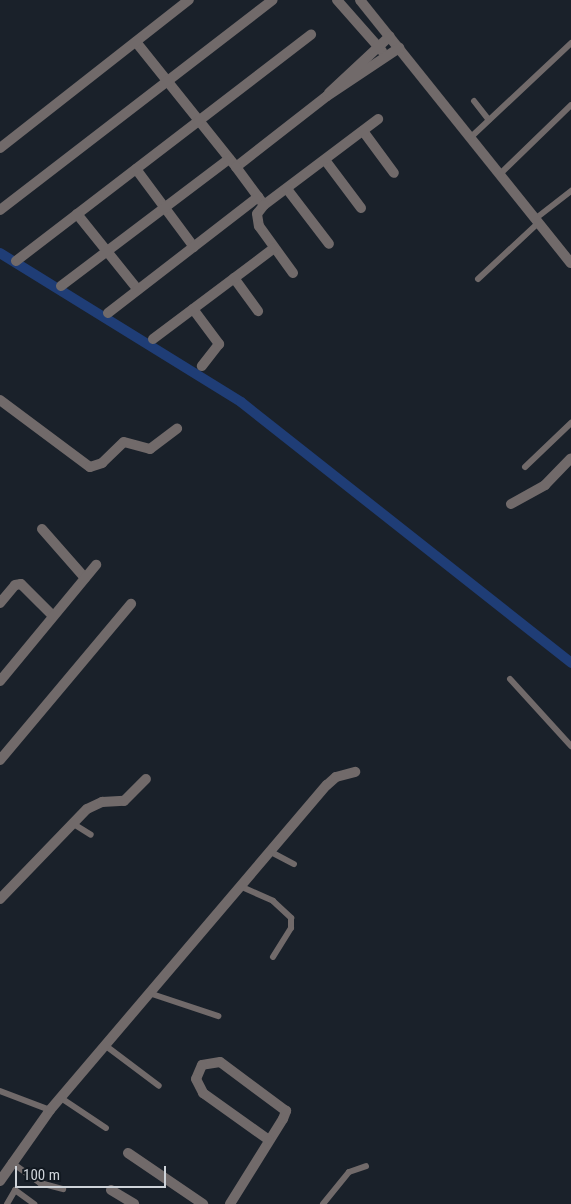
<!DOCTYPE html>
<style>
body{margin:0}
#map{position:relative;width:571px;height:1204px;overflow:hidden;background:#1a212a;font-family:"Roboto Condensed",sans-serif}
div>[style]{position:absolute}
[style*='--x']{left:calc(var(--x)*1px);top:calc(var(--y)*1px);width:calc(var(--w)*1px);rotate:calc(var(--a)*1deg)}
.canal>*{height:10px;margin:-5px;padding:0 5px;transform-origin:5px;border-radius:5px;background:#1f3d76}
.service>*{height:6px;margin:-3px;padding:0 3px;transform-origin:3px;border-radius:3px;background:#716a6a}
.minor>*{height:10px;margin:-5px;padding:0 5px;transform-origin:5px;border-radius:5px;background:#716a6a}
span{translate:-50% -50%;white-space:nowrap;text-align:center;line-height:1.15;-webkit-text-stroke:4px #111820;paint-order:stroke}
.scale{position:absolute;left:15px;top:1166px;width:151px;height:22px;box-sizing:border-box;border:2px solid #ced3d9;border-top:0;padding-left:6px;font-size:15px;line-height:18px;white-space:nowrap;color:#ced3d9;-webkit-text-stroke:4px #111820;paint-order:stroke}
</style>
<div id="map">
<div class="canal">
<div style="--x:0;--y:253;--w:283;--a:31.7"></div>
<div style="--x:241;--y:402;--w:421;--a:38.3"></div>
</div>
<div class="service">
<div style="--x:474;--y:101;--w:24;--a:52"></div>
<div style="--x:470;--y:138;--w:139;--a:-43.2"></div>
<div style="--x:499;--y:175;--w:100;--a:-44.2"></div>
<div style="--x:535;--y:219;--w:46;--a:-37.9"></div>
<div style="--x:478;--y:279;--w:82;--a:-43"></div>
<div style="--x:525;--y:467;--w:64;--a:-43.7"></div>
<div style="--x:510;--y:679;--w:91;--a:47.7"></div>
<div style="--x:72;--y:823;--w:22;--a:32"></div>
<div style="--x:271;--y:852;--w:26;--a:28"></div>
<div style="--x:242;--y:887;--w:34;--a:24"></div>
<div style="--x:273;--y:901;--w:25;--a:43"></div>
<div style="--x:291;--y:918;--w:10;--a:90"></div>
<div style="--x:291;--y:928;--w:34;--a:122"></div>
<div style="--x:152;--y:994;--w:70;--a:18.4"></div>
<div style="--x:106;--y:1046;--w:66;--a:37"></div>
<div style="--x:0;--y:1091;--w:53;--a:20.8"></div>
<div style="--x:61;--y:1098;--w:54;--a:33.7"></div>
<div style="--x:11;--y:1162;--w:36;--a:36"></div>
<div style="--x:40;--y:1183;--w:24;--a:15"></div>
<div style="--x:7;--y:1204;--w:16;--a:-60"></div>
<div style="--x:15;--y:1190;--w:24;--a:36"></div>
<div style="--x:323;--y:1204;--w:41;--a:-50.9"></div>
<div style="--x:349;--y:1172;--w:18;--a:-19"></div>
</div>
<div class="minor">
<div style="--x:337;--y:0;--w:68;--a:48.6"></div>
<div style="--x:360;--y:0;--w:337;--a:51.3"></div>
<div style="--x:136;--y:42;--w:160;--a:51.3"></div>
<div style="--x:236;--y:167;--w:115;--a:-38"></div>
<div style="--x:327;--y:96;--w:87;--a:-33.7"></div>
<div style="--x:329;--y:93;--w:83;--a:-43.1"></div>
<div style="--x:363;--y:131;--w:52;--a:53.6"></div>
<div style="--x:0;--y:148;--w:240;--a:-38.1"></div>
<div style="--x:325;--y:160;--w:60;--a:53.1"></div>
<div style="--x:236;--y:167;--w:47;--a:53.6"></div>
<div style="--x:264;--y:205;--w:143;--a:-37"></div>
<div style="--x:136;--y:169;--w:97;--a:53.4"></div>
<div style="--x:287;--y:189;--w:69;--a:52.6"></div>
<div style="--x:264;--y:205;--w:11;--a:128"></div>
<div style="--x:257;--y:214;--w:12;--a:81"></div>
<div style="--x:259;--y:226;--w:58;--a:54.1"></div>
<div style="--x:0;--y:210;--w:344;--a:-37.6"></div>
<div style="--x:77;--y:214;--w:97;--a:51.2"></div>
<div style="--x:16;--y:261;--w:372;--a:-37.5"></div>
<div style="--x:234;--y:278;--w:41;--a:54"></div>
<div style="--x:61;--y:286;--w:211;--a:-37.1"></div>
<div style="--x:193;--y:309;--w:44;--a:53.4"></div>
<div style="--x:219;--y:344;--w:28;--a:128"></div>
<div style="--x:108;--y:313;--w:190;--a:-37.7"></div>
<div style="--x:153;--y:339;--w:151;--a:-36.9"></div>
<div style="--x:0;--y:400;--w:112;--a:36.7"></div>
<div style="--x:90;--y:467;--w:13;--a:-18"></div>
<div style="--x:102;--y:463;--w:30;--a:-44"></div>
<div style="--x:124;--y:442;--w:27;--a:15"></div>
<div style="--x:150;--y:449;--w:34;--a:-37"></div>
<div style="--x:511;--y:504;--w:39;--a:-29"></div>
<div style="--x:545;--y:485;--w:37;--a:-46"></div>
<div style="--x:42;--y:529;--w:65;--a:48.7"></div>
<div style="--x:0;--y:603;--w:23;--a:-50"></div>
<div style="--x:15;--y:585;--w:6;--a:-9"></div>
<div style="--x:21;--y:584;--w:45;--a:45"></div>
<div style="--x:0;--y:681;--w:151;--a:-50.4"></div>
<div style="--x:0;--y:760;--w:204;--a:-50"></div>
<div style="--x:0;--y:899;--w:125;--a:-46"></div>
<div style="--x:87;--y:809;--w:17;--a:-25"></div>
<div style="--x:102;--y:802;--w:22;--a:-3"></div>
<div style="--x:124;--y:801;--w:31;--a:-45"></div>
<div style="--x:128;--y:1153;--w:91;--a:34.2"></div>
<div style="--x:0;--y:1181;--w:87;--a:-54.8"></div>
<div style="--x:50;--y:1110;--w:427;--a:-49.6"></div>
<div style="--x:327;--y:785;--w:12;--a:-42"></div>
<div style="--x:336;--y:777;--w:20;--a:-15"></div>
<div style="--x:111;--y:1190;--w:27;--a:31"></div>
<div style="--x:230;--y:1204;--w:100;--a:-58.1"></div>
<div style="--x:283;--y:1119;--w:9;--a:-69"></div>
<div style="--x:286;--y:1111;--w:82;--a:-143.4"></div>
<div style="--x:220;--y:1062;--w:18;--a:171"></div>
<div style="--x:202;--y:1065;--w:15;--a:113"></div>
<div style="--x:196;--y:1079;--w:16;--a:63"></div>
<div style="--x:203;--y:1093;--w:81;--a:35.5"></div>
</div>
<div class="scale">100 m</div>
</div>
